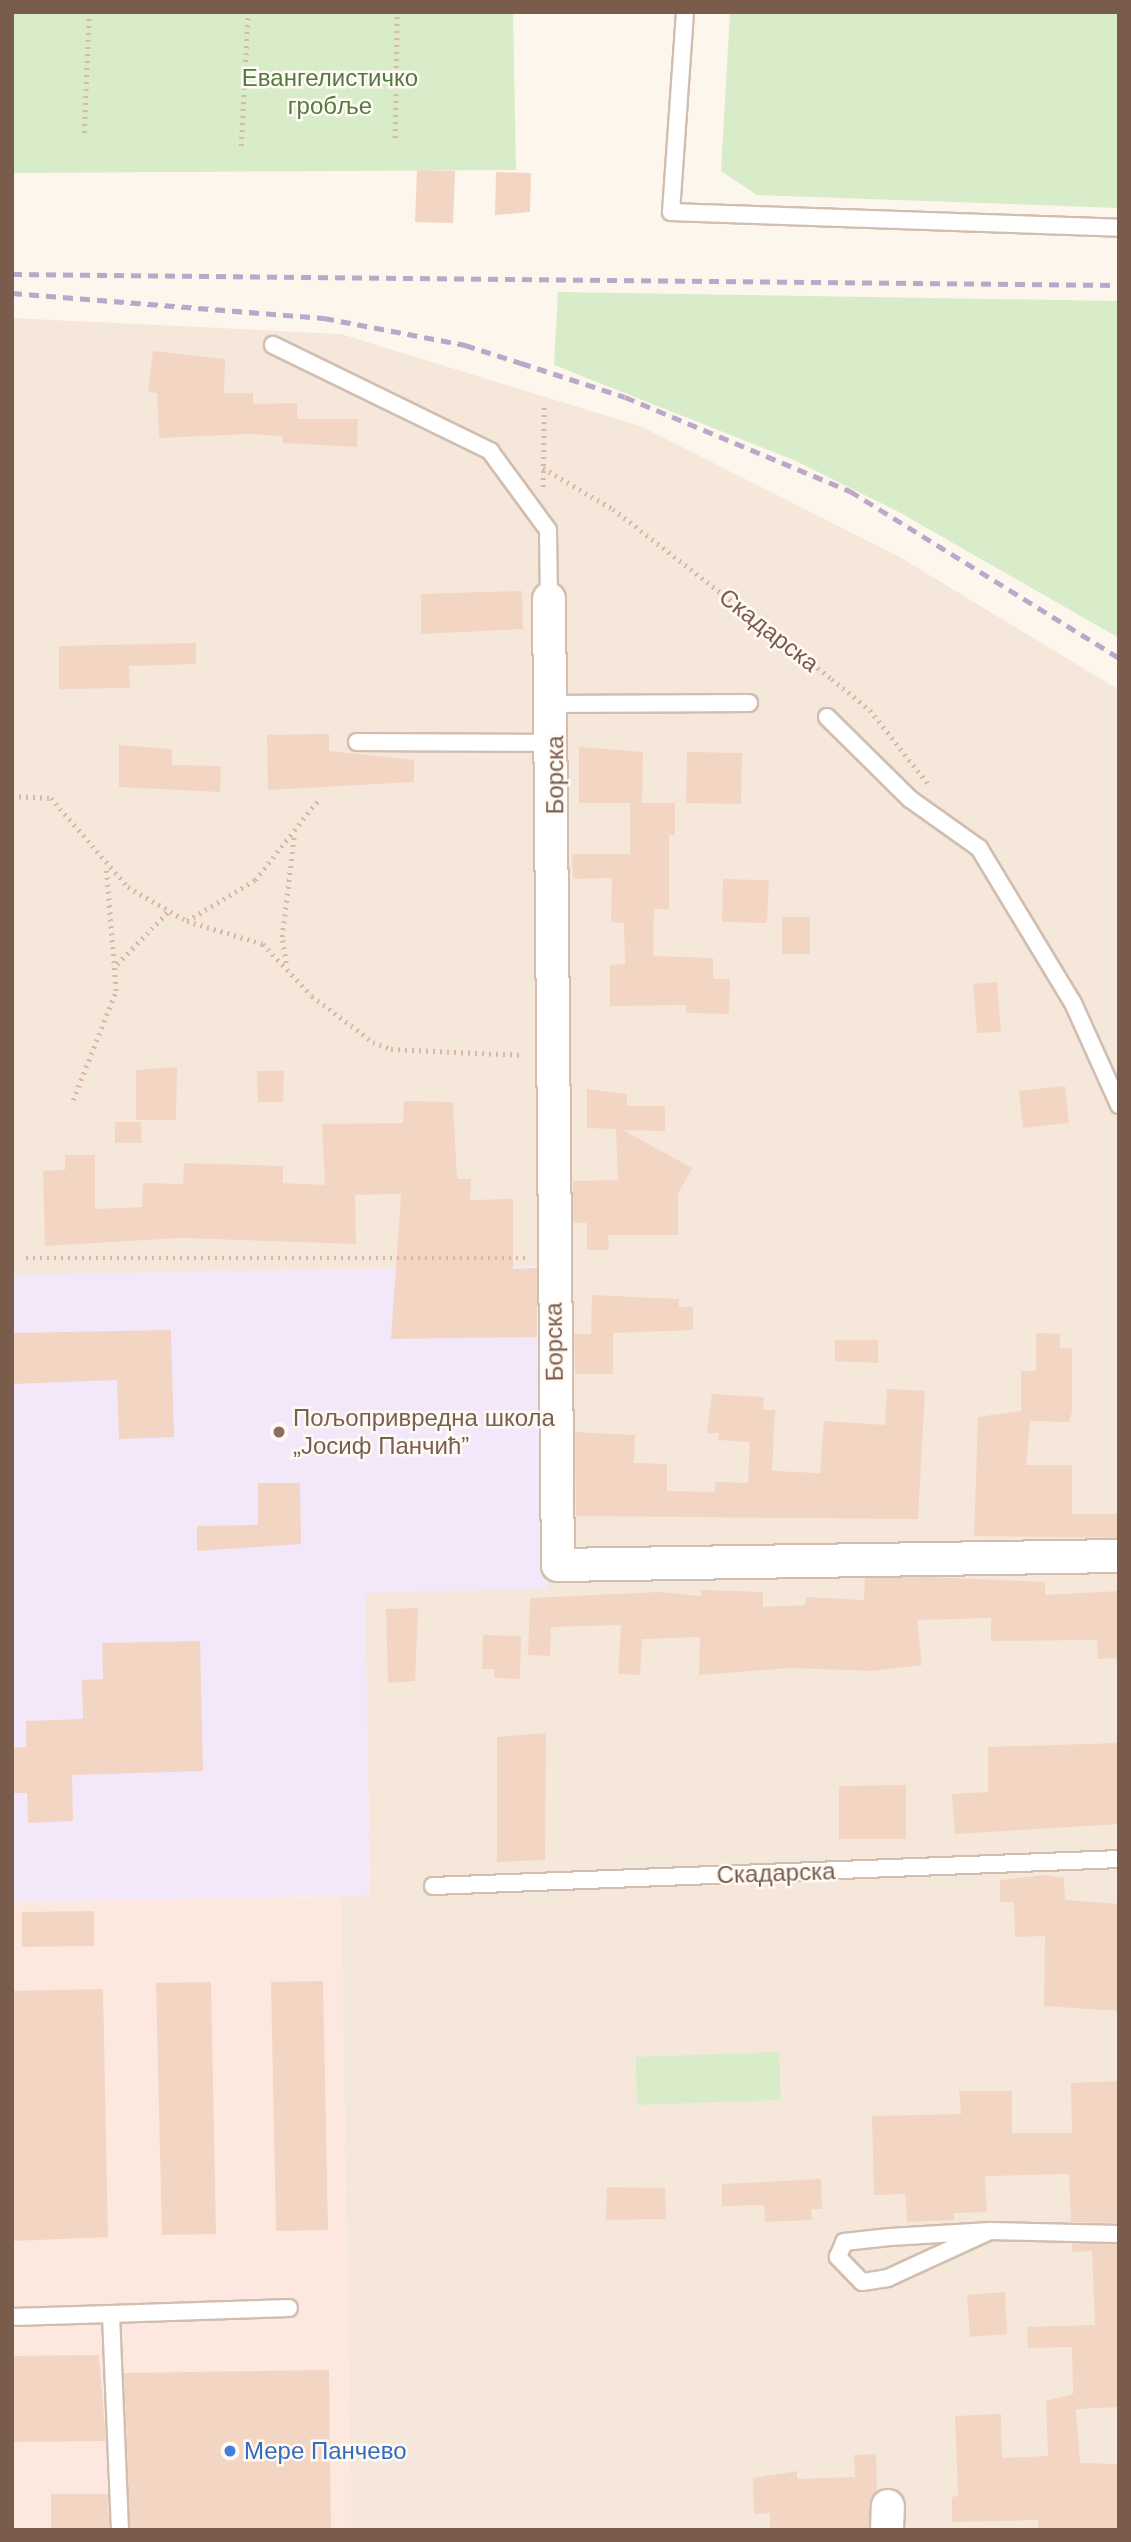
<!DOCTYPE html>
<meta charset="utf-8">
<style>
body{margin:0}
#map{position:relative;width:1131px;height:2542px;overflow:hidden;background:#fdf6ec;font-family:Helvetica,sans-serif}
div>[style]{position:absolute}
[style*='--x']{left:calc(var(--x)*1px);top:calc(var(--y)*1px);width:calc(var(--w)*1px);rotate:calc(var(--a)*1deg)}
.residential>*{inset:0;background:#f5e8da}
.commercial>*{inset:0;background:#fde8e0}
.education>*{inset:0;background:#f3e8fa}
.green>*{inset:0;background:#d8ecc9}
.building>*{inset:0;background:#f3d5c3}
.path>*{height:4.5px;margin-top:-2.25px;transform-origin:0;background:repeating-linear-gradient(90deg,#d9b8a5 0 2px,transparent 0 7px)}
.roads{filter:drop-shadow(2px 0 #d1beb0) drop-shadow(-2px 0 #d1beb0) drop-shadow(0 2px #d1beb0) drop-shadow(0 -2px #d1beb0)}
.service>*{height:16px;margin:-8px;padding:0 8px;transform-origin:8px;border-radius:8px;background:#fff}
.minor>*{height:32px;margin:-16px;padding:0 16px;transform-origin:16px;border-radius:16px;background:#fff}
.rail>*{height:5px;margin-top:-2.5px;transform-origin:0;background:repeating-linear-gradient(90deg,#b9a8c9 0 10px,transparent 0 17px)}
.dots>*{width:19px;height:19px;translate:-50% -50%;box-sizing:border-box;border:4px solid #fffaf3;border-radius:50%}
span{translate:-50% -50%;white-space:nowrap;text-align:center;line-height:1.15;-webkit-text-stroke:5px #fffaf3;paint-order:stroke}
.park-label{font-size:24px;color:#537a41}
.street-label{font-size:24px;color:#7a5c4d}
.education-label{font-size:24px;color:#785e54}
.left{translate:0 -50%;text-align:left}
.shop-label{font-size:24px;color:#366cbe}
.frame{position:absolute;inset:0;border:14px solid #7a5c4d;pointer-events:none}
</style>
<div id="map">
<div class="residential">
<div style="clip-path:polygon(12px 318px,341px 334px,640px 426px,898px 556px,1119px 690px,1119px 2530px,351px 2530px,341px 1896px,370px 1895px,365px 1592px,543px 1266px,12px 1275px)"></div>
</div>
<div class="commercial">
<div style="clip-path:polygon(341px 1896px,351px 2530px,12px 2530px,12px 1902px)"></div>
</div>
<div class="education">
<div style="clip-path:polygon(544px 1266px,548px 1589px,365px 1593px,370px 1895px,12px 1902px,12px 1275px)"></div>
</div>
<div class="green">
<div style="clip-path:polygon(12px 12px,513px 12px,516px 170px,12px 173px)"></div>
<div style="clip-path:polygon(730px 12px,1119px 12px,1119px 208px,757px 195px,721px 171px)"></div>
<div style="clip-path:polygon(558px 292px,1119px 301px,1119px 638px,897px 511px,796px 461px,554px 365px)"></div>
<div style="clip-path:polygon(779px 2052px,781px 2100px,637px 2105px,636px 2057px)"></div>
</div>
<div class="building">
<div style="clip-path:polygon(417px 170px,455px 171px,453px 223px,415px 222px)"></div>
<div style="clip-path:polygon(496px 172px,531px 173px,530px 212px,495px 215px)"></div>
<div style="clip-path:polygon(153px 351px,225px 359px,224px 393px,253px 393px,253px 404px,297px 403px,297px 419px,358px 419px,357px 447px,283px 443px,282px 436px,249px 434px,159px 438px,157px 393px,148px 392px)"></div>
<div style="clip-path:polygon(522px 591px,523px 629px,421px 634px,421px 594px)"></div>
<div style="clip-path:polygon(196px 643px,196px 664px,129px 666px,130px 688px,59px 689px,59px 646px)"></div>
<div style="clip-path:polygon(329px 734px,329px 751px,414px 760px,414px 782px,268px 790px,267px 735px)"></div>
<div style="clip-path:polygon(119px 745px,172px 749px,172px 765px,221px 766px,220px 792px,119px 787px)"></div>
<div style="clip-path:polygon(579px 747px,643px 752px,642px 803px,633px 803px,675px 803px,675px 835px,669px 835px,669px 909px,654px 909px,653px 956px,713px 958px,713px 979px,730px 979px,729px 1014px,686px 1013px,686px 1005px,610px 1006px,610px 965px,625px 964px,624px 923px,611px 922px,612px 878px,573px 879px,572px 854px,630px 854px,630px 803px,579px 803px)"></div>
<div style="clip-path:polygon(687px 752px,742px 753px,741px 804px,686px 803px)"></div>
<div style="clip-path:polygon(723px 879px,769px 880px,767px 923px,722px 922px)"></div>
<div style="clip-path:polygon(782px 917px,810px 917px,810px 954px,782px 954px)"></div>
<div style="clip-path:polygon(997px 982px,1001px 1032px,977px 1033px,973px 984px)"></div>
<div style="clip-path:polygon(177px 1067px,176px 1120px,136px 1120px,136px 1070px)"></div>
<div style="clip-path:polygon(257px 1071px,284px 1071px,283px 1102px,258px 1102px)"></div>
<div style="clip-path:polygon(1065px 1086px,1069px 1123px,1023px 1128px,1019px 1091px)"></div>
<div style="clip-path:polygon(587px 1089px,627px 1094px,627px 1106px,665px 1106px,665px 1131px,623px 1130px,692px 1168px,678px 1194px,678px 1235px,608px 1235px,609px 1250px,587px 1250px,587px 1223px,573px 1223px,573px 1181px,618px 1180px,616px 1129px,587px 1128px)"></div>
<div style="clip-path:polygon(404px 1101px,453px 1102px,457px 1179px,471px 1179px,470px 1200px,513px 1199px,513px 1269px,537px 1268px,537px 1337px,391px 1339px,401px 1194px,355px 1195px,356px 1244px,179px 1238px,45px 1246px,43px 1171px,65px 1170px,65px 1155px,95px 1155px,95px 1209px,142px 1207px,143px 1183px,183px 1184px,184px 1163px,283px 1166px,283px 1183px,325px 1185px,322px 1124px,403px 1123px)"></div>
<div style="clip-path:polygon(115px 1122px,141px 1122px,142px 1143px,115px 1143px)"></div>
<div style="clip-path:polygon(592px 1295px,679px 1299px,679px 1307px,693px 1307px,693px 1330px,613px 1333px,613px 1374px,575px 1374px,574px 1334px,591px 1334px)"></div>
<div style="clip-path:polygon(171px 1330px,174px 1437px,119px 1439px,117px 1380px,12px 1384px,12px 1333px)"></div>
<div style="clip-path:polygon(1036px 1333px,1060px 1334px,1060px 1348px,1072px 1348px,1072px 1412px,1069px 1422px,1030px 1421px,1026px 1465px,1072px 1465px,1072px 1514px,1119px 1514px,1119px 1538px,974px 1536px,978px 1417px,1021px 1411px,1021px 1371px,1036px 1371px)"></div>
<div style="clip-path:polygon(835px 1340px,878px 1340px,878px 1363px,835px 1361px)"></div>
<div style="clip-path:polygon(887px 1389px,925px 1391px,918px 1519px,576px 1516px,575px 1432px,635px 1435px,634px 1463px,667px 1464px,667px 1491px,715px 1492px,715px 1482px,748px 1483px,750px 1442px,718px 1440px,719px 1433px,707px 1433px,712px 1394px,764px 1397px,763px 1410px,775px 1410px,772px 1471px,820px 1473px,824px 1421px,885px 1425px)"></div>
<div style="clip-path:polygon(258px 1483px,300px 1483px,301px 1544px,197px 1551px,197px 1526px,258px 1525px)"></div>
<div style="clip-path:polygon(929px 1577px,1045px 1582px,1045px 1595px,1119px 1591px,1119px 1658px,1098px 1659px,1097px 1640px,991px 1641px,991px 1618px,917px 1620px,922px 1665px,871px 1671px,792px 1668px,699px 1675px,700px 1637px,642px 1639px,640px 1675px,618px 1674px,621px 1625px,551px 1627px,550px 1656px,528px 1655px,530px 1598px,659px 1592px,701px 1596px,701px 1590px,763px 1592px,763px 1607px,805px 1605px,806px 1597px,864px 1600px,865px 1578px)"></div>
<div style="clip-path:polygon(418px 1608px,415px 1681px,388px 1683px,386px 1609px)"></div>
<div style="clip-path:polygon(483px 1635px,521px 1636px,520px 1679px,494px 1678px,494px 1669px,482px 1669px)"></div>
<div style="clip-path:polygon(200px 1641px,203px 1771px,72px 1775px,73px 1821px,28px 1823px,27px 1793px,12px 1793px,12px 1748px,26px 1747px,26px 1721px,83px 1719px,82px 1680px,103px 1679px,102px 1643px)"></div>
<div style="clip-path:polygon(546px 1733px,545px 1860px,497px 1862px,497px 1737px)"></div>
<div style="clip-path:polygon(1119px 1743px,1119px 1824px,955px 1834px,952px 1794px,988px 1792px,988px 1747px)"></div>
<div style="clip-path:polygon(906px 1785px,906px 1839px,839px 1839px,839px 1786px)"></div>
<div style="clip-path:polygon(1045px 1875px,1064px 1878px,1065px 1900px,1119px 1904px,1119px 2011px,1044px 2006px,1045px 1936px,1015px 1937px,1014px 1902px,1000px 1902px,1000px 1880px)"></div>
<div style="clip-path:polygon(94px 1911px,94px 1946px,22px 1947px,22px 1912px)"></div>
<div style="clip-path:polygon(323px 1981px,328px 2230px,276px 2231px,271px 1982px)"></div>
<div style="clip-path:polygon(211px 1982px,216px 2234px,162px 2235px,156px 1983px)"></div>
<div style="clip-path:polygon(103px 1989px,108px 2237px,12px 2241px,12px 1991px)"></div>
<div style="clip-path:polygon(1119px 2081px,1119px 2223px,1071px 2222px,1069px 2174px,985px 2176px,987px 2212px,954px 2213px,954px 2220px,907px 2222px,905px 2194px,874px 2195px,872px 2116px,961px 2114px,959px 2091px,1012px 2091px,1012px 2133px,1072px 2133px,1071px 2083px)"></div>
<div style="clip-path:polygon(821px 2179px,822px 2209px,811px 2209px,812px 2220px,765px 2222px,764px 2205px,722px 2206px,722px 2184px)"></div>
<div style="clip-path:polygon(607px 2187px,665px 2188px,666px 2219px,606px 2220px)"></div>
<div style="clip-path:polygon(1072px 2243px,1119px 2244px,1119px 2407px,1076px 2409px,1080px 2463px,1119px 2464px,1119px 2530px,1038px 2530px,1038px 2520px,952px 2522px,952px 2497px,958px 2496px,955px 2416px,1001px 2414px,1002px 2458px,1048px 2456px,1046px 2401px,1073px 2394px,1072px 2347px,1028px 2348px,1027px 2327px,1095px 2325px,1092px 2251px,1072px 2252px)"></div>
<div style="clip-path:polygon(1005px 2292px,1007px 2334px,970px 2337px,967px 2295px)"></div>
<div style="clip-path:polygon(99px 2355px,106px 2441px,12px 2442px,12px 2356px)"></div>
<div style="clip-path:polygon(329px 2370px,331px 2530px,130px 2530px,124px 2373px)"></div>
<div style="clip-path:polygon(876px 2454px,877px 2491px,869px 2528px,770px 2530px,770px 2513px,754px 2514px,753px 2478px,797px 2471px,797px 2479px,855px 2477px,854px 2455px)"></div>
<div style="clip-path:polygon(51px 2494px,108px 2494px,109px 2530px,51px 2530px)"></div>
</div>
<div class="path">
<div style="--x:84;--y:133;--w:121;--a:-87.6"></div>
<div style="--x:395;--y:138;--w:126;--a:-89.1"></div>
<div style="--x:241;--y:146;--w:134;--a:-87"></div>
<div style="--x:543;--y:468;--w:81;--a:30.4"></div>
<div style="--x:613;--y:509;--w:277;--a:37.8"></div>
<div style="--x:832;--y:679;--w:49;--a:39.2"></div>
<div style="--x:870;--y:710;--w:95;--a:51.8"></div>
<div style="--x:543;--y:487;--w:84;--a:-89.3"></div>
<div style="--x:12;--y:796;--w:39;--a:3"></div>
<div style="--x:51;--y:798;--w:118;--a:49.1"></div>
<div style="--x:128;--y:887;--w:68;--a:30"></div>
<div style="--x:187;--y:921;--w:79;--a:16.8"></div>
<div style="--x:263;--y:944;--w:71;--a:46.7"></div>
<div style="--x:312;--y:996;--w:76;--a:37"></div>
<div style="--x:373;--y:1042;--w:19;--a:21"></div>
<div style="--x:391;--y:1049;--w:133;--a:2.6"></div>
<div style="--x:187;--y:921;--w:79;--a:-31.1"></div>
<div style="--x:255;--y:880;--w:103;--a:-51.7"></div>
<div style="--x:286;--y:963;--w:26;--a:-99"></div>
<div style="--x:282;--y:937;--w:102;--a:-83.2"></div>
<div style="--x:117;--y:964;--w:73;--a:-45.6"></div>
<div style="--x:73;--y:1100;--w:117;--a:-68.5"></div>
<div style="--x:116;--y:991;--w:124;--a:-94.6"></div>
<div style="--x:26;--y:1258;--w:501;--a:0"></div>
</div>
<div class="roads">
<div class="service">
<div style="--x:685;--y:12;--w:200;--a:94"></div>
<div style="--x:671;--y:212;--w:448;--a:2"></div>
<div style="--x:273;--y:345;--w:242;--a:26"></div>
<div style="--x:490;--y:451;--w:98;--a:53.7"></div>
<div style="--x:548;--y:530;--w:69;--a:89.2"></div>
<div style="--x:554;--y:704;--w:195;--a:-0.3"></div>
<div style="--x:827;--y:717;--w:117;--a:44.7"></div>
<div style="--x:910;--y:799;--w:85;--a:35.4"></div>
<div style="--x:979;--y:848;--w:181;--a:58.8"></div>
<div style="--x:1073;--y:1003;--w:112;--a:65.7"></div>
<div style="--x:357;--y:742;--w:198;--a:0.3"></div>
<div style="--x:433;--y:1886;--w:687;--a:-2.25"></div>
<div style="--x:990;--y:2231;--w:112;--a:155.3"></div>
<div style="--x:888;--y:2278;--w:26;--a:171"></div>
<div style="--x:862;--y:2282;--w:35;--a:-134"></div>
<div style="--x:838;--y:2257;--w:16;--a:-68"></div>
<div style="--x:844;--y:2242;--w:46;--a:-6.2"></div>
<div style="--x:890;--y:2237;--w:100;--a:-3.4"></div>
<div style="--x:990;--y:2231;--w:129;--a:1.3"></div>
<div style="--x:12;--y:2317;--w:99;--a:-1.7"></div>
<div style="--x:120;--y:2530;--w:216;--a:-92.4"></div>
<div style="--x:111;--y:2314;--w:178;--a:-1.9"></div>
</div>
<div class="minor">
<div style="--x:549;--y:599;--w:966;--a:89.47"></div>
<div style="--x:558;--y:1565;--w:561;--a:-0.92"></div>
<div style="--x:887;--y:2530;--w:24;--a:-88"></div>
</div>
</div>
<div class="rail">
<div style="--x:12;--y:274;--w:1107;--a:0.57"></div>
<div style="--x:12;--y:293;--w:313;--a:4.6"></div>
<div style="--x:324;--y:318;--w:144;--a:10.8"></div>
<div style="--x:465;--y:345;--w:59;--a:17.8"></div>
<div style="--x:521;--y:363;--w:109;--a:18.1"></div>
<div style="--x:625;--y:397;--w:244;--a:22.7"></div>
<div style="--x:850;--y:491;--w:317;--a:31.8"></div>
</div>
<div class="dots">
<div style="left:279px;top:1432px;background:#8d6e63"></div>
<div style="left:230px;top:2451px;background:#3f7fe0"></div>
</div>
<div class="park-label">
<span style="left:330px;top:92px">Евангелистичко<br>гробље</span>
</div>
<div class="street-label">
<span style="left:769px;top:630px;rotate:38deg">Скадарска</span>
<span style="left:555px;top:775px;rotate:-90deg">Борска</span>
<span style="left:554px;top:1342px;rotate:-91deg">Борска</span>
<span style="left:776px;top:1873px;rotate:-2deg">Скадарска</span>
</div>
<div class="education-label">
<span class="left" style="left:293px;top:1432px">Пољопривредна школа<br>„Јосиф Панчић”</span>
</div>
<div class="shop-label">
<span class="left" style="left:244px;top:2451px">Мере Панчево</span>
</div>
<div class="frame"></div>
</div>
